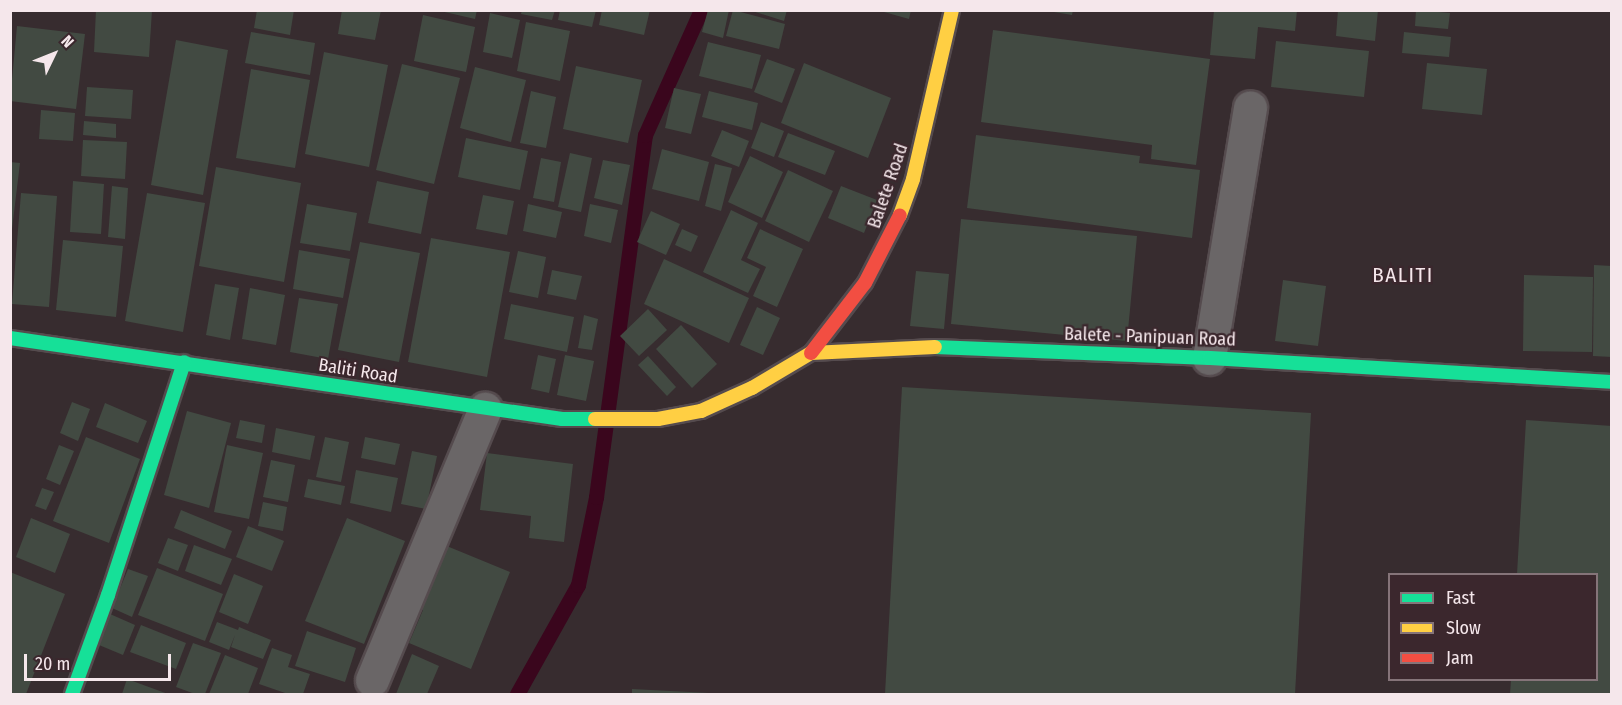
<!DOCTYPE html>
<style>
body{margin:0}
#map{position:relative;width:1622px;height:705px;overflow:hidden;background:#372c2f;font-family:"Fira Sans Condensed",sans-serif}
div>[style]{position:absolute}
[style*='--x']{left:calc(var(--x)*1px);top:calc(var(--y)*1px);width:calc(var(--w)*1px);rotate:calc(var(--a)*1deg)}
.stream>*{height:15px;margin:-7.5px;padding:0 7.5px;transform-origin:7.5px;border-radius:7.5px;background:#3a061d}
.building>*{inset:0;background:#424a42}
.roads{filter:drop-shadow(2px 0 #554b4e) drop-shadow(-2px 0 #554b4e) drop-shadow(0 2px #554b4e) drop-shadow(0 -2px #554b4e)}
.street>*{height:33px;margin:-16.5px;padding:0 16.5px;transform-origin:16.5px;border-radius:16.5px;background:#6a6667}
.fast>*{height:14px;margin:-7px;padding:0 7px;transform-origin:7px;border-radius:7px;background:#16e098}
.slow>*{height:14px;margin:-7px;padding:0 7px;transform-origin:7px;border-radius:7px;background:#ffcf43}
.jam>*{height:14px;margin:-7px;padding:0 7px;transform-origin:7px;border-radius:7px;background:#f24e42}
span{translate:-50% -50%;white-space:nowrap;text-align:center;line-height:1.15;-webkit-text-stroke:4.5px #3b272d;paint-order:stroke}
.street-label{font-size:18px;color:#f5e7eb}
.quarter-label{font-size:21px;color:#f5e7eb;letter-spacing:1.5px}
.frame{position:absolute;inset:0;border:12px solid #f5e7eb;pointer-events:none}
.legend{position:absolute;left:1388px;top:573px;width:210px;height:108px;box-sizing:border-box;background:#3b272d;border:2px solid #857479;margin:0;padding:8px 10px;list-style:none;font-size:18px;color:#f5e7eb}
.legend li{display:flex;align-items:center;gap:12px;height:30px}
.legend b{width:30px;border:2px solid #857479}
.north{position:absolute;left:24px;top:24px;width:60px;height:60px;-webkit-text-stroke:4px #3b272d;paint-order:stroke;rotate:47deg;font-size:16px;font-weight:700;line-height:24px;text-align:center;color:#f5e7eb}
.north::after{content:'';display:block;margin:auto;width:21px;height:27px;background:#f5e7eb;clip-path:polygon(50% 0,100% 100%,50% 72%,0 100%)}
.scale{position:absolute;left:24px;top:654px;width:147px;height:27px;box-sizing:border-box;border:3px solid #f5e7eb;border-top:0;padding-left:8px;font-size:18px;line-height:21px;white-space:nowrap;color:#f5e7eb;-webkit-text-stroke:4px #3b272d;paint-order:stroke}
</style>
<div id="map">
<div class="stream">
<div style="--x:517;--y:694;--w:125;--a:-60.8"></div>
<div style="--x:578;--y:585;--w:90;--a:-78.4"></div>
<div style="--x:596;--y:497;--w:365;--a:-82.3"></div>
<div style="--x:645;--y:135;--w:137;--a:-65.9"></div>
</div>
<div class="building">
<div style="clip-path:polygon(96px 10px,152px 10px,149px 57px,94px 52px)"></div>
<div style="clip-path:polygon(257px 10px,294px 10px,290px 35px,254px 28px)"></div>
<div style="clip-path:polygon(342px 10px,381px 10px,375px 40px,338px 34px)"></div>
<div style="clip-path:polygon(436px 10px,477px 10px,475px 19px)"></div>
<div style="clip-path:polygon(522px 10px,555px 10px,552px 20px,521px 14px)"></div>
<div style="clip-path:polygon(560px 10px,596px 10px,592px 27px,558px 20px)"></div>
<div style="clip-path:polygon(602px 10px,650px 10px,644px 35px,599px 25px)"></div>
<div style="clip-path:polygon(708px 10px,729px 10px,723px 38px,702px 32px)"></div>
<div style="clip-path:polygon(733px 10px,785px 24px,779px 49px,726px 36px)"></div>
<div style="clip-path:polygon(749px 10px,787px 10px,784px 21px)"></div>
<div style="clip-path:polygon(877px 10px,911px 10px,909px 19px)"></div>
<div style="clip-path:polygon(1042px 10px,1073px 10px,1072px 15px)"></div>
<div style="clip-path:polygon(1214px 10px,1297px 10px,1295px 31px,1258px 27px,1255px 59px,1210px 55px)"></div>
<div style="clip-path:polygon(1338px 10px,1378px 10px,1375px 41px,1336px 36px)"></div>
<div style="clip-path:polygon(1416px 10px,1450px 13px,1448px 29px,1415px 26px)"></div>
<div style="clip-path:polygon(490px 13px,520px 20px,512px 58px,483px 52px)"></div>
<div style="clip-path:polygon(423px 15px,475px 27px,466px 72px,414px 61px)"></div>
<div style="clip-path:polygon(526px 22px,570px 31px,560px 81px,517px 71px)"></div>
<div style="clip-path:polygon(17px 26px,85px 34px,76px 109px,10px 101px)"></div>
<div style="clip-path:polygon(993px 30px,1210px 59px,1196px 165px,1151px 159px,1152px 145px,981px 122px)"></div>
<div style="clip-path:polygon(251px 32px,315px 43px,310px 75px,245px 63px)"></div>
<div style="clip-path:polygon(1404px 32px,1451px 37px,1449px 57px,1402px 53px)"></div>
<div style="clip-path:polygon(176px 40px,228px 50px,203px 195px,151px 185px)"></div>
<div style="clip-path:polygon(1276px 41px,1369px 51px,1364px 97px,1271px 87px)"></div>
<div style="clip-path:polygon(708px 42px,761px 55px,752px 89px,699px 76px)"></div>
<div style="clip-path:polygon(324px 52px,388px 65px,369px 167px,305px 154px)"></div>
<div style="clip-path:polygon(767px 59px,795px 69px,782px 103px,754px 92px)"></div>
<div style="clip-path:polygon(804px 63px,891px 98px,868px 158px,781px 123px)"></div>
<div style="clip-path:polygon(1427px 63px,1487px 69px,1482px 115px,1422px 109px)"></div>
<div style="clip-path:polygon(402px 64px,460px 78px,434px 184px,376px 170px)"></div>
<div style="clip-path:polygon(576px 66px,642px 80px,628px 143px,563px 129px)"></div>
<div style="clip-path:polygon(475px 67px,526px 80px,511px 142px,460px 128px)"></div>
<div style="clip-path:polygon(251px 69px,310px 80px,295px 168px,236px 158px)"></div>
<div style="clip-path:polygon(87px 87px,133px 90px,131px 119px,85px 116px)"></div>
<div style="clip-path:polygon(674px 88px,701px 94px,691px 134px,665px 128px)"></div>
<div style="clip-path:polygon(531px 91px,556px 97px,546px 148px,520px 143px)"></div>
<div style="clip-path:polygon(709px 91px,758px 103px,752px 130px,702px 117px)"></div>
<div style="clip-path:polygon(41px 110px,75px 113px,73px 141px,39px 139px)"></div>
<div style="clip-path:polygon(84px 121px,116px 124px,116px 138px,83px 135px)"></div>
<div style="clip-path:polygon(761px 122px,784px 131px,774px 157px,751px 148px)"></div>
<div style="clip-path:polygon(722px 130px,749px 141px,739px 167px,711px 156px)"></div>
<div style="clip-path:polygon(788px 133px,835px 151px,825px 175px,778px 157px)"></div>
<div style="clip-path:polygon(976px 135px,1140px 156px,1139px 163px,1200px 170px,1192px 238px,967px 208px)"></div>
<div style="clip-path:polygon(466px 138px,528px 151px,520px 190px,458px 177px)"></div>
<div style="clip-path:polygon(83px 140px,127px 142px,125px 179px,81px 176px)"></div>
<div style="clip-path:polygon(662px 149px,709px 162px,699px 201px,652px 189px)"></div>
<div style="clip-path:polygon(570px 153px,592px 158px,581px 212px,558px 207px)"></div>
<div style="clip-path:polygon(750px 156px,783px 172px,762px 218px,728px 202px)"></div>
<div style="clip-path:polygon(541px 158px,561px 162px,554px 202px,533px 198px)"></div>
<div style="clip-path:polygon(603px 160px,630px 165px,622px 205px,594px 198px)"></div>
<div style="clip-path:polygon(10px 162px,20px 163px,12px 229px,10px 229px)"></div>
<div style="clip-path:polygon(715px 164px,732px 168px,721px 211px,705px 206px)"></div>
<div style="clip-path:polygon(216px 167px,301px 183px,284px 282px,199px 266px)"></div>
<div style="clip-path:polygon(788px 170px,833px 191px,809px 242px,765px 221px)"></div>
<div style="clip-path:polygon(73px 181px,104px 184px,101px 234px,70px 232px)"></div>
<div style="clip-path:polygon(377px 181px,429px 192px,421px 234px,368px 223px)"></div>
<div style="clip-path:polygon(112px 186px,128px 188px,125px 239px,108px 237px)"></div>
<div style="clip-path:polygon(841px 186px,877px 200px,864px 233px,828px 218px)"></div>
<div style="clip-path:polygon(21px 193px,57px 196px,49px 307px,12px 304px)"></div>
<div style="clip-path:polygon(147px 193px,205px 203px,183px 332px,125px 321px)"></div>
<div style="clip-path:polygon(483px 195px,514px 201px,507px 235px,476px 229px)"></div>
<div style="clip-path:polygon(307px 204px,357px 213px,350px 251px,300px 243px)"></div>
<div style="clip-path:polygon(528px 204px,562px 212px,556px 238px,523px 231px)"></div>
<div style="clip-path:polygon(590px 204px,618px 210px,611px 243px,584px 236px)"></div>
<div style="clip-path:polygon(731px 210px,758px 223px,741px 260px,760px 269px,748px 293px,703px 272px)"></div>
<div style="clip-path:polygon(651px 211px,680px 224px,666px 255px,637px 242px)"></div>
<div style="clip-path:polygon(961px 219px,1137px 236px,1127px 341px,951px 324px)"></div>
<div style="clip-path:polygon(682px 229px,698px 236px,691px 252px,675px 245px)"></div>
<div style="clip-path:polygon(760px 229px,803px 249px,777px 307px,753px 296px,766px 267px,747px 258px)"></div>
<div style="clip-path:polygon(431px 238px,510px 252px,487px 377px,408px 362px)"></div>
<div style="clip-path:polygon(63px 240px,123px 246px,116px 317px,56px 310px)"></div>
<div style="clip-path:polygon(360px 242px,420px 253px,399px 362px,338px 350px)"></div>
<div style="clip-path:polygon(299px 250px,350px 259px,343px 298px,293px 289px)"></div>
<div style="clip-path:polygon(518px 251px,546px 257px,538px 298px,509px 292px)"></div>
<div style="clip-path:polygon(664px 259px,749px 298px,729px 343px,644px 304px)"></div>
<div style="clip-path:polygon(1594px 265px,1612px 266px,1612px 357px,1593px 356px)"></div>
<div style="clip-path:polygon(552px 270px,582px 276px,576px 300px,547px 294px)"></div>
<div style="clip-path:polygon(916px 271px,949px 274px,944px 329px,910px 326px)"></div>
<div style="clip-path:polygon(1524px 275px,1593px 277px,1592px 352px,1523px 351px)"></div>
<div style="clip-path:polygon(1283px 280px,1326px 286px,1318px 346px,1275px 341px)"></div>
<div style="clip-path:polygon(215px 284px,239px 288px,230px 340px,206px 335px)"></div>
<div style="clip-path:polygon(250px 288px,285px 295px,276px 345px,242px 339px)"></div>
<div style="clip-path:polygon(299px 298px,338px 304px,328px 359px,290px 352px)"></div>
<div style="clip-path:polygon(511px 304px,574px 317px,567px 352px,504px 339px)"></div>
<div style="clip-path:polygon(757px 307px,780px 318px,763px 355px,740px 345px)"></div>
<div style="clip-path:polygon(648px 309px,667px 330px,639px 356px,620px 336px)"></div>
<div style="clip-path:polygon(584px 315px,598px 319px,592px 350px,578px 348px)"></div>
<div style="clip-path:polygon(681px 325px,717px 364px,692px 388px,656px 349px)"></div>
<div style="clip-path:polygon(538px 355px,556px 359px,549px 393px,531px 389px)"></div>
<div style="clip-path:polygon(565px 355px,594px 361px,586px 401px,557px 395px)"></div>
<div style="clip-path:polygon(648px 356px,676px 387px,667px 396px,638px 365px)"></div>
<div style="clip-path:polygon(902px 387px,1311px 413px,1295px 694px,885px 694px)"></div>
<div style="clip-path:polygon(72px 402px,90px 409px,78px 441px,60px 433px)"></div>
<div style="clip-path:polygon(105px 403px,147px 421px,138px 443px,96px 427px)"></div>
<div style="clip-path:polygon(187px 411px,231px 423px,209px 508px,164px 495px)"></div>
<div style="clip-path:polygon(240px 420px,265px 425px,262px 443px,236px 438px)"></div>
<div style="clip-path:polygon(1526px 420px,1612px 426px,1612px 694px,1510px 694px,1511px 680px,1596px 680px,1596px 574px,1517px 574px)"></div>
<div style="clip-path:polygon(276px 428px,315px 436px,310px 460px,272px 452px)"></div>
<div style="clip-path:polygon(86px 437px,140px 459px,109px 543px,53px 521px)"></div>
<div style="clip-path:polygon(325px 437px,349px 442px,341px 482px,316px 477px)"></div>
<div style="clip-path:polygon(365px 437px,400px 444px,395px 465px,361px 458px)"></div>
<div style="clip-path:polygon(59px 445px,74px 451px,60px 485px,46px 479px)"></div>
<div style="clip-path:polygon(227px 445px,263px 453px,249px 519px,214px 512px)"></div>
<div style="clip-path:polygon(412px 451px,437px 456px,426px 509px,401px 504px)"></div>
<div style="clip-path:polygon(487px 453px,573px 464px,564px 542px,529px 538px,531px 516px,480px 510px)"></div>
<div style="clip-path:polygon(271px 460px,295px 465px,288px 502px,263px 497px)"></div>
<div style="clip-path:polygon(356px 470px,398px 478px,391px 512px,350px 503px)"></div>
<div style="clip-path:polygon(308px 479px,345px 486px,341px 505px,304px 497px)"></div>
<div style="clip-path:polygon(42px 488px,54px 492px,46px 510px,35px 506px)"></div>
<div style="clip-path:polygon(263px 502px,287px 507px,283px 531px,258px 526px)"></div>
<div style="clip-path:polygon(181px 510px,232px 531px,225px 549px,174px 528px)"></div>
<div style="clip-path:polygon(31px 518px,70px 534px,55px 573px,16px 557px)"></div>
<div style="clip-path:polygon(347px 518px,405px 541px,364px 644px,305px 621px)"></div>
<div style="clip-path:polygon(248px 526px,284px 541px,272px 571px,236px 557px)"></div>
<div style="clip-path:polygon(168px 538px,188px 545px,178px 571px,158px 563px)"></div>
<div style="clip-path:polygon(437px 542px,510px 572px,471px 669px,409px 643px,423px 610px,412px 605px)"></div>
<div style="clip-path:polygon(194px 545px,232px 559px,221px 585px,185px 571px)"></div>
<div style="clip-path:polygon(157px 568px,223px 594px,205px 641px,138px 615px)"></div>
<div style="clip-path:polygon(128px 569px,148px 576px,132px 617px,112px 608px)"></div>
<div style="clip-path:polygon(10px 572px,65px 594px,26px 694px,10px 694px)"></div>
<div style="clip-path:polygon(234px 574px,263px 586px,248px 624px,219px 612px)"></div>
<div style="clip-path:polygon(110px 614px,135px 625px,123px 655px,99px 645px)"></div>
<div style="clip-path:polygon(217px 622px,238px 630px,239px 627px,271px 640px,263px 659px,231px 647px,235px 635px,229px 650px,209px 642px)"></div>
<div style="clip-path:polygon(141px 625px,186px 643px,176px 669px,130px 652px)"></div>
<div style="clip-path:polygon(307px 631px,356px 648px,345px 682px,295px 666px)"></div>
<div style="clip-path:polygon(193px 643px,221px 653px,205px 694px,195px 694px,176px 687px)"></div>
<div style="clip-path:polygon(272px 648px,292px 655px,288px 667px,310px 674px,303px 694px,288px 694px,259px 684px)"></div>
<div style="clip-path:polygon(412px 654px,439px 666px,427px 694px,396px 694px)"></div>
<div style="clip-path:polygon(225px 655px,258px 668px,248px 694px,209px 694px)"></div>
<div style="clip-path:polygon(127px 679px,168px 694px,122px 694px)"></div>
<div style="clip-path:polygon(632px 689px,709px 693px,709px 694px,632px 694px)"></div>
</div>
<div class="roads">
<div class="street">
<div style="--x:1209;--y:358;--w:254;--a:-80.7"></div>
<div style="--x:372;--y:680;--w:294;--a:-67.4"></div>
</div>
<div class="fast">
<div style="--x:10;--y:338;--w:558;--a:8.35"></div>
<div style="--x:562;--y:419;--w:33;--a:0"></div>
<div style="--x:935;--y:347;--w:274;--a:2.3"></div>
<div style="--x:1209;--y:358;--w:404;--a:3.4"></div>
<div style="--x:72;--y:694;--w:105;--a:-70"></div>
<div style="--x:108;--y:595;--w:245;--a:-71.9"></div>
</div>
<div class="slow">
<div style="--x:900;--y:215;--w:38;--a:-70"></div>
<div style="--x:913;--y:179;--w:173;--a:-77"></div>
<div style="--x:595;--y:419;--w:63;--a:0"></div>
<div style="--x:658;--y:419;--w:44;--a:-10.5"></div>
<div style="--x:701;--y:411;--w:56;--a:-24.3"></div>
<div style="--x:752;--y:388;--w:69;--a:-30.7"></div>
<div style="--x:811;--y:353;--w:124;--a:-2.8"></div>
</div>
<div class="jam">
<div style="--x:811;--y:353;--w:88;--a:-52.4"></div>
<div style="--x:865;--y:283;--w:76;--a:-62.8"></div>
</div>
</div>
<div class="street-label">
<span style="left:888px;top:186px;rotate:-71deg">Balete Road</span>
<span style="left:1150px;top:337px;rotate:2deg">Balete - Panipuan Road</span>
<span style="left:358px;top:371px;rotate:9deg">Baliti Road</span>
</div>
<div class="quarter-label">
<span style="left:1403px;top:275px">BALITI</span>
</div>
<div class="frame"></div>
<ul class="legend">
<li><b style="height:8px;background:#16e098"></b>Fast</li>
<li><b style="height:8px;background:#ffcf43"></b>Slow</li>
<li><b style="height:8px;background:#f24e42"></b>Jam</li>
</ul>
<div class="north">N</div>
<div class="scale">20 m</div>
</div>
